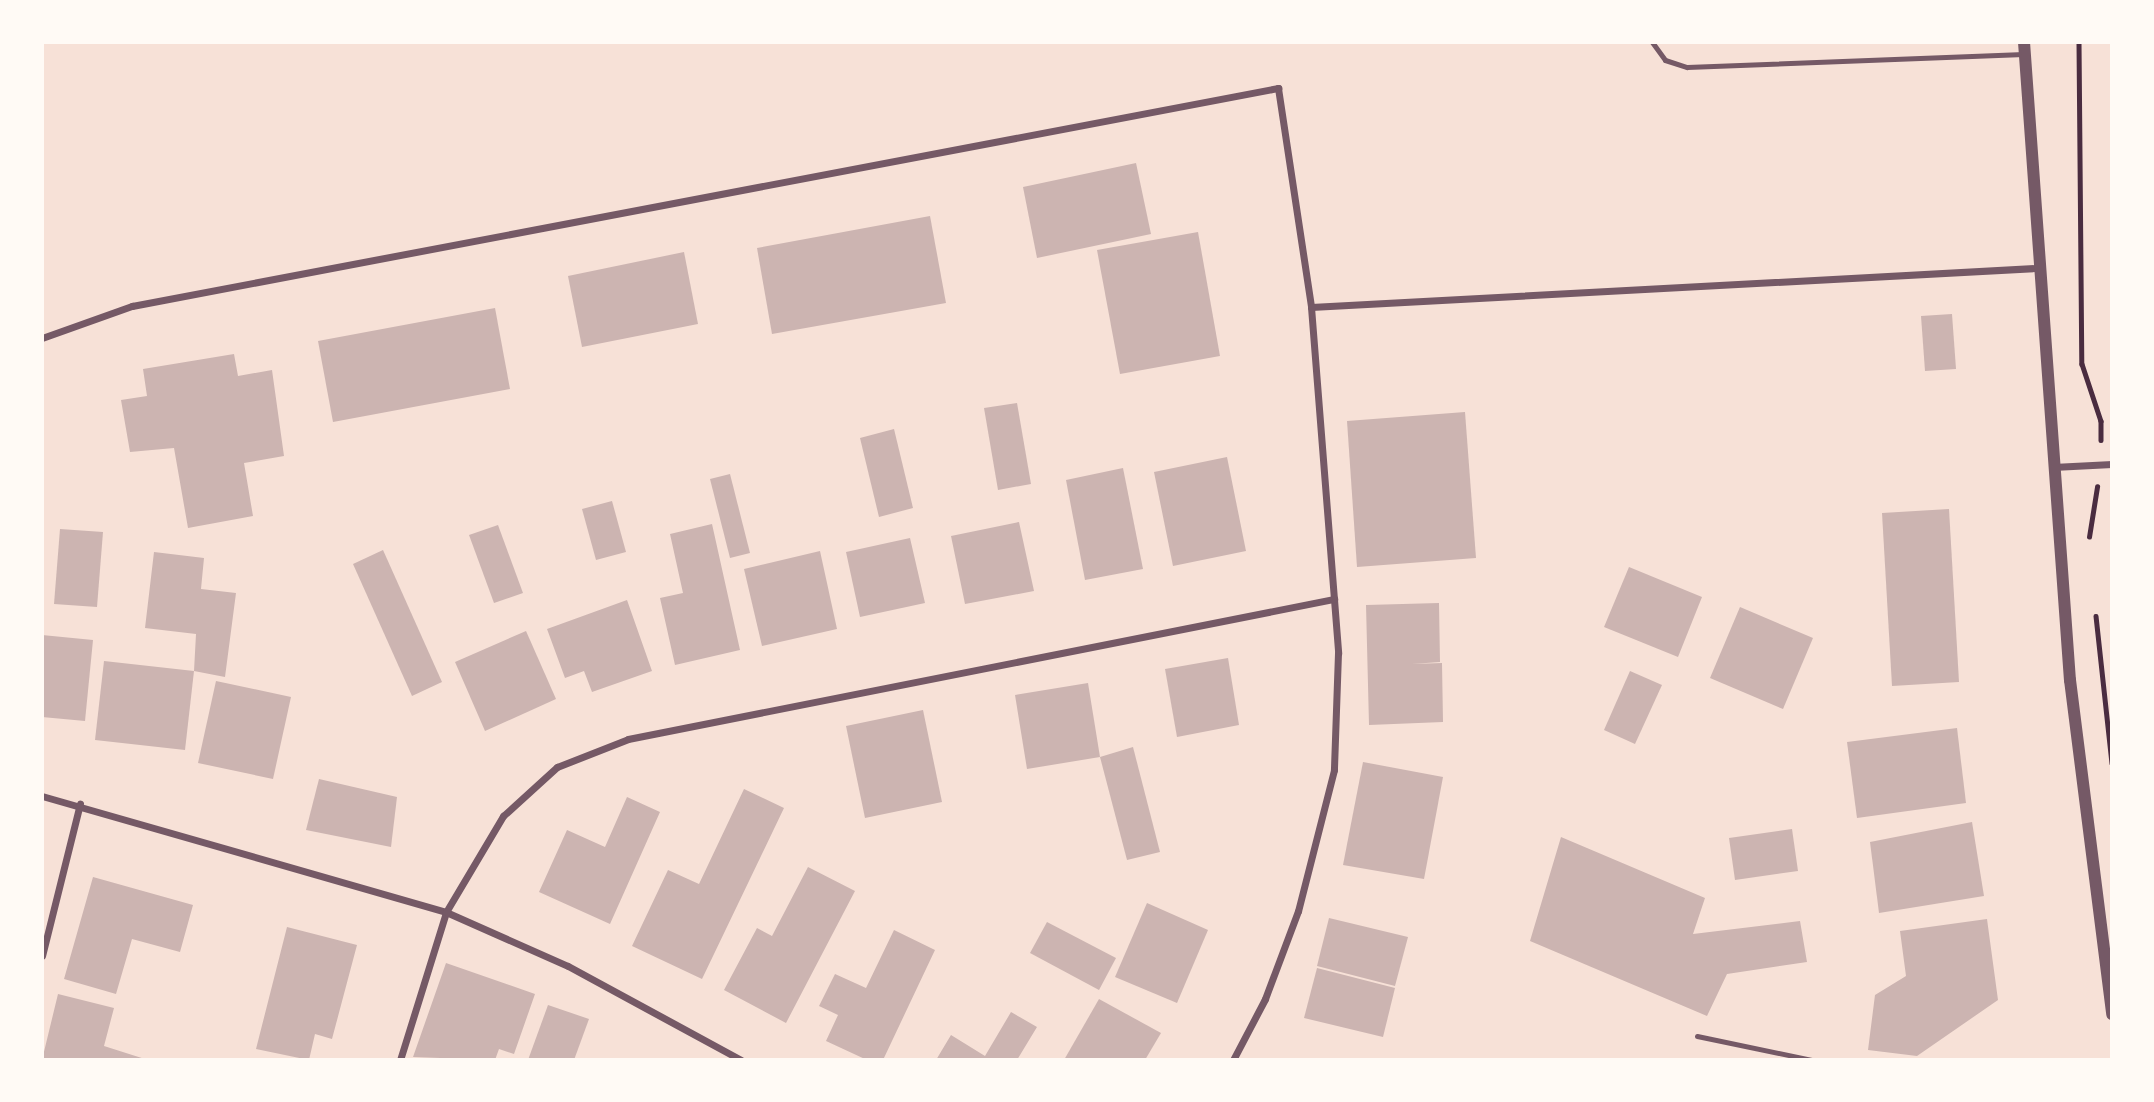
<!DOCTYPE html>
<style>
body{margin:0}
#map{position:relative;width:2154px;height:1102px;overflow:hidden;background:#f7e1d7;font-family:Raleway,sans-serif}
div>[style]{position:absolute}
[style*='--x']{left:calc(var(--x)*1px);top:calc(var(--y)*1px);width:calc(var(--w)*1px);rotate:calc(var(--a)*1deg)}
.building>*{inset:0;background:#ccb4b1}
.path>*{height:4.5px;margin:-2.25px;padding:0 2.25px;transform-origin:2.25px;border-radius:2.25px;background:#4a2c40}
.service>*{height:5px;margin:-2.5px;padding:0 2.5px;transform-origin:2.5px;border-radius:2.5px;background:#755966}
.minor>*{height:7px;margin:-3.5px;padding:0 3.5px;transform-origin:3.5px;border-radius:3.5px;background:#755966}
.tertiary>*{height:12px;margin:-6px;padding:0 6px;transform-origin:6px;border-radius:6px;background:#755966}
span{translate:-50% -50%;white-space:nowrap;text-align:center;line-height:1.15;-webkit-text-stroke:5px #fffaf5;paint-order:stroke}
.frame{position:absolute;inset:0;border:44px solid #fffaf5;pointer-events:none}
</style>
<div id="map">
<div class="building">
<div style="clip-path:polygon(1136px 163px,1151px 234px,1037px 258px,1023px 187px)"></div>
<div style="clip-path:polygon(930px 216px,946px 303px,772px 334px,757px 248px)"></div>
<div style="clip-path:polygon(1198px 232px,1220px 356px,1120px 374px,1097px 250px)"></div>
<div style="clip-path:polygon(684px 252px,698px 324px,582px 347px,568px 276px)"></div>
<div style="clip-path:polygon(495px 308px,510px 389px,333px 422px,318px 341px)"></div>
<div style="clip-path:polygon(1952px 314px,1956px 369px,1925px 371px,1921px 316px)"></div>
<div style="clip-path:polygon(234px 354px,238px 376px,272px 370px,284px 456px,244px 463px,253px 516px,188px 528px,174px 448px,130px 452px,121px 400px,147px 396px,143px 369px)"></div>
<div style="clip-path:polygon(1017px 403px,1031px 484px,998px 490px,984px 408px)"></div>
<div style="clip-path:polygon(1465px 412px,1476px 558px,1357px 567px,1347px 421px)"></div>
<div style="clip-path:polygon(894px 429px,913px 508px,879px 517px,860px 438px)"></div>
<div style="clip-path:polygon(1227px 457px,1246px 551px,1173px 566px,1154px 472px)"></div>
<div style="clip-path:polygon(1123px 468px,1143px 569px,1085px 580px,1066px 480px)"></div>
<div style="clip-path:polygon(730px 474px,750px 553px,730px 558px,710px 479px)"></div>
<div style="clip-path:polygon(612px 501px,626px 552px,596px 560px,582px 509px)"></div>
<div style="clip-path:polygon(1949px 509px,1959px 682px,1892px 686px,1882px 513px)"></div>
<div style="clip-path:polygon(1019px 522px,1034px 591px,965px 604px,951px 536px)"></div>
<div style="clip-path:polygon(712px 524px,740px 650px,675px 665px,660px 598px,683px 593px,670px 534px)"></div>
<div style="clip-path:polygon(498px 525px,523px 593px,494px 603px,469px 535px)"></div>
<div style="clip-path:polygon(60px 529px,103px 532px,97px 607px,54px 604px)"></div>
<div style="clip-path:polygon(910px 538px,925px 603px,860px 617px,846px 552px)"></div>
<div style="clip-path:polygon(383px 550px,442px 682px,412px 696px,353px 564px)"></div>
<div style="clip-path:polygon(820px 551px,837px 629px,762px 646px,744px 569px)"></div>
<div style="clip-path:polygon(154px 552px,204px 558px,201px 589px,236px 593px,225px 677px,194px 671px,196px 634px,145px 628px)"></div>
<div style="clip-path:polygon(1629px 567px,1702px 597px,1678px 657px,1604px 627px)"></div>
<div style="clip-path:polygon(627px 600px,652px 671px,592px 692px,584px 671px,565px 678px,547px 629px)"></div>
<div style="clip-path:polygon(1439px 603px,1440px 662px,1412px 664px,1442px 663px,1443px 722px,1369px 725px,1366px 605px)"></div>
<div style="clip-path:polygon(1740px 607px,1813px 638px,1783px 709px,1710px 678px)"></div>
<div style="clip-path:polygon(526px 631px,556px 699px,485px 731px,455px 662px)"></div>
<div style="clip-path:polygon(42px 635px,93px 640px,85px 721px,42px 717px)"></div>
<div style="clip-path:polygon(1228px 658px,1239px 725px,1177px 737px,1165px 669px)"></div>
<div style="clip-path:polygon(104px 661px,194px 671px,185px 750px,95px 740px)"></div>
<div style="clip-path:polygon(1630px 671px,1662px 685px,1635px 744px,1604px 730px)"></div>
<div style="clip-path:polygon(216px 681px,291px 697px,273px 779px,198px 763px)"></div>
<div style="clip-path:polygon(1088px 683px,1100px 757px,1027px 769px,1015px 695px)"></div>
<div style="clip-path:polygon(923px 710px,942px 802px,865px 818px,846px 726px)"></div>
<div style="clip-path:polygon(1957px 728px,1966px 803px,1857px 818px,1847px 742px)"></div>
<div style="clip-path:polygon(1133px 747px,1160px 852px,1127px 860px,1100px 757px)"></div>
<div style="clip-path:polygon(1363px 762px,1443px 777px,1424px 879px,1343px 865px)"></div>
<div style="clip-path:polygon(319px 779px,397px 797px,391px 847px,306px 830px)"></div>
<div style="clip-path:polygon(744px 789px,784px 808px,702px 979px,632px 946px,668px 870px,699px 884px)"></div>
<div style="clip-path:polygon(627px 797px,660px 812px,610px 924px,539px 892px,567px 830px,605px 847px)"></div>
<div style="clip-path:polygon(1972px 822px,1984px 896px,1879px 913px,1870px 842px)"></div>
<div style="clip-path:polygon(1792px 829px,1798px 871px,1735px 880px,1729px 838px)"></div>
<div style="clip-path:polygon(1561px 837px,1705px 898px,1693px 934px,1800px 921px,1807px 962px,1727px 974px,1707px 1016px,1530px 941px)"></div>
<div style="clip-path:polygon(808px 867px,855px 891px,786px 1023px,724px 990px,757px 928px,772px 936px)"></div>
<div style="clip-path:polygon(93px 877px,193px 905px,180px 952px,132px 939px,116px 994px,64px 979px)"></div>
<div style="clip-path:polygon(1147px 903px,1208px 930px,1177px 1003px,1115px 977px)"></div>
<div style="clip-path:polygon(1329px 918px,1408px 937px,1395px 986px,1317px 966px)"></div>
<div style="clip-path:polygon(1987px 919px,1998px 1000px,1917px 1056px,1868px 1050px,1875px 995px,1906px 976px,1900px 931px)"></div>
<div style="clip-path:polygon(1047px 922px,1116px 958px,1099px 990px,1030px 953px)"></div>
<div style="clip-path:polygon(287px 927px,357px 945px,332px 1039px,315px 1034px,309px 1060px,256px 1049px)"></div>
<div style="clip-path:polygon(894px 930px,935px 950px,883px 1060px,867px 1060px,826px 1041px,838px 1015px,819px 1006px,835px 974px,866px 988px)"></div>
<div style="clip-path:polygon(446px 963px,535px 994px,514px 1054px,499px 1049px,495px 1060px,413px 1057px)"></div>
<div style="clip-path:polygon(1317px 968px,1395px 988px,1383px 1037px,1304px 1018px)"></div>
<div style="clip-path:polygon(58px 994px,114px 1008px,104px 1046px,148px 1060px,42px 1060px)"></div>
<div style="clip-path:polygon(1099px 999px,1161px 1033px,1145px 1060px,1064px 1060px)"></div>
<div style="clip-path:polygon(548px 1005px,589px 1019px,574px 1060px,528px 1060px)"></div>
<div style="clip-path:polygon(1011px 1012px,1037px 1027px,1017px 1060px,936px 1060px,951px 1035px,985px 1056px)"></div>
</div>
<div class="path">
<div style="--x:2079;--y:42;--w:322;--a:89.5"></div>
<div style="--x:2082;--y:364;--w:60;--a:71.6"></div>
<div style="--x:2101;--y:421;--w:19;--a:90"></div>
<div style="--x:2089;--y:537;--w:51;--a:-80.9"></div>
<div style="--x:2096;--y:616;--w:148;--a:83.8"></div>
</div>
<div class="service">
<div style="--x:1652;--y:42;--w:22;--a:54"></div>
<div style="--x:1665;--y:60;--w:23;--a:18"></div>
<div style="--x:1687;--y:67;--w:337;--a:-2.2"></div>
<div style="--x:1697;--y:1036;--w:117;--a:11.8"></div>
</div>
<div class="minor">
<div style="--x:1311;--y:307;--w:725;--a:-3.08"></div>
<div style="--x:42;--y:338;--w:96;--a:-19.6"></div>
<div style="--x:132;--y:306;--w:1167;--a:-10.77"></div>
<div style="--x:1278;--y:88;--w:221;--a:81.4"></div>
<div style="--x:1311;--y:307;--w:347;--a:85.5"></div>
<div style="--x:1338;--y:653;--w:117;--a:92"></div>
<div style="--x:1334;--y:770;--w:146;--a:104.3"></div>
<div style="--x:1298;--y:911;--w:94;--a:110.6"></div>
<div style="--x:1265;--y:999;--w:69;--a:117.7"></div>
<div style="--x:2053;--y:467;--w:59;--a:-2.9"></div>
<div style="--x:42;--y:796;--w:420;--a:16"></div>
<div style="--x:446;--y:912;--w:133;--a:23.9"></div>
<div style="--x:568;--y:966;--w:197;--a:28.5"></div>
<div style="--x:42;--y:956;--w:157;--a:-76"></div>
<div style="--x:400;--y:1060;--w:155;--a:-72.7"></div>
<div style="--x:446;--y:912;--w:112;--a:-59.3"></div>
<div style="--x:503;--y:816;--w:73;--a:-42.2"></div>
<div style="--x:557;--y:767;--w:76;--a:-21.5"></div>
<div style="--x:628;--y:739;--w:720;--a:-11.22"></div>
</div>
<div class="tertiary">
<div style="--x:2024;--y:42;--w:640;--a:85.88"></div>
<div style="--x:2070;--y:680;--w:337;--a:82.8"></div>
</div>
<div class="frame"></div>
</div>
